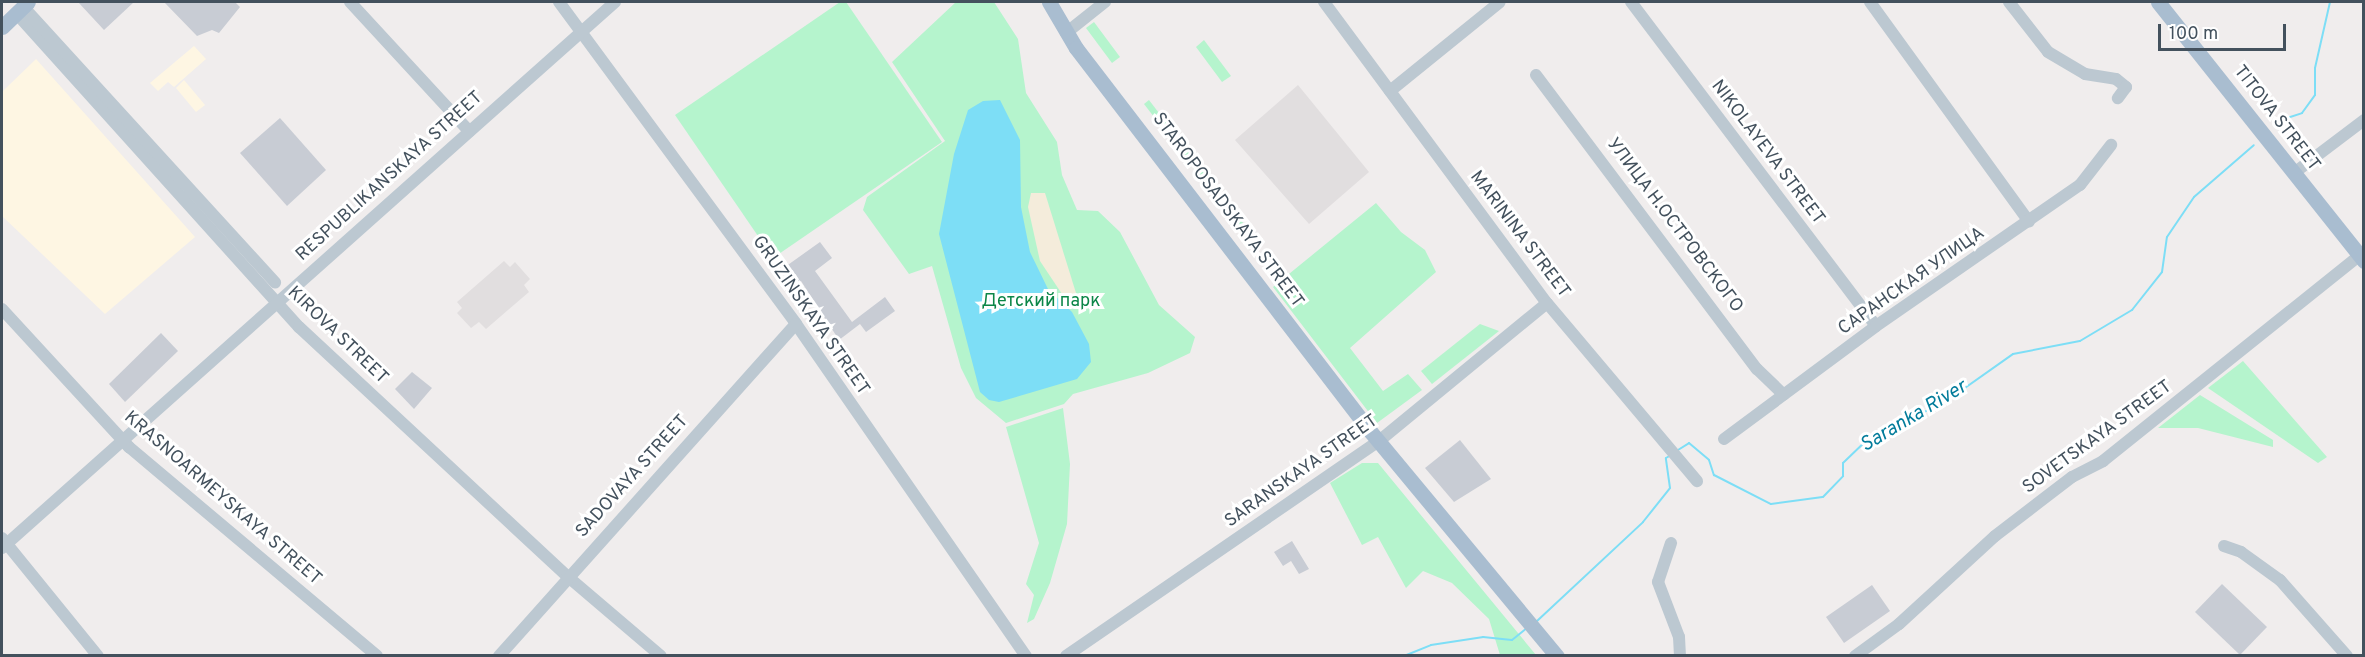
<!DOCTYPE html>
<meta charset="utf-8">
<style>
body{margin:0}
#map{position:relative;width:2365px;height:657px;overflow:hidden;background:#f0eded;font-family:Overpass,sans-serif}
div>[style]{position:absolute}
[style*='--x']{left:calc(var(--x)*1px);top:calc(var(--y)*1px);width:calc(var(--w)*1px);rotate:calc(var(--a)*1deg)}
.commercial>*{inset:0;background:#fef6e3}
.education>*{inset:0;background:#e1dedf}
.green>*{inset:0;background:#b5f4cd}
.sand>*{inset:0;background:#f4ecdb}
.water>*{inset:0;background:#7ddef6}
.stream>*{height:2px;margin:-1px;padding:0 1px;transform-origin:1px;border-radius:1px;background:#7ddef6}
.building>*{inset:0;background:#c8ccd4}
.minor>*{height:12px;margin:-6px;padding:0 6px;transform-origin:6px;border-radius:6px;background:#bcc8d1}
.major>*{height:15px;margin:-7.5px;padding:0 7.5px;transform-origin:7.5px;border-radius:7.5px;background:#a9bdd0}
span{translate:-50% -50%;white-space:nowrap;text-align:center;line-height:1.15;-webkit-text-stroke:6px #fff;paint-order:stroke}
.street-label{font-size:18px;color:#43515d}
.park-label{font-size:18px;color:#0c8648}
.water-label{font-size:20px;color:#037c9b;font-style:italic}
.frame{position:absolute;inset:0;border:3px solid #43515d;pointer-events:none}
.scale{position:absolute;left:2158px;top:24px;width:128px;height:27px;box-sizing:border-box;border:3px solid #43515d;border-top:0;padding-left:8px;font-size:18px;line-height:21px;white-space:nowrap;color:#43515d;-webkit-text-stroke:4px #fff;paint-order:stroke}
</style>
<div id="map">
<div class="commercial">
<div style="clip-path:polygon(194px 46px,206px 59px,174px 87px,168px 82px,158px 91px,150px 83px)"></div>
<div style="clip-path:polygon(36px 59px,195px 237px,105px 314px,2px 216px,2px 92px)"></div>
<div style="clip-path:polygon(184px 80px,205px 105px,196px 112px,176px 88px)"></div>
</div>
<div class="education">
<div style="clip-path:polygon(1298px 85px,1369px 172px,1309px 224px,1235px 140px)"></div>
<div style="clip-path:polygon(504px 261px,510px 267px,515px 262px,530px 279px,524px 285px,529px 292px,486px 329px,479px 322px,471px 328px,457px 313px,462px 308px,457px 302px)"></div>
</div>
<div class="green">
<div style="clip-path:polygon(840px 2px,846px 2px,942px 142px,773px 258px,675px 115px)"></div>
<div style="clip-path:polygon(956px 2px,994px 2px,1018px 39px,1026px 93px,1057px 142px,1062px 175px,1077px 210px,1098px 211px,1120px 232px,1159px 305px,1195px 337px,1190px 353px,1148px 373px,1073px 394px,1064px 404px,1006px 423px,976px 398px,961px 368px,932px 266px,909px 274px,863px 210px,867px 197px,945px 141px,892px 62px)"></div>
<div style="clip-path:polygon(1094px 22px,1120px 57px,1112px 63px,1086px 28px)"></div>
<div style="clip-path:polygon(1204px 40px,1231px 76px,1222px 82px,1196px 47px)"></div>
<div style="clip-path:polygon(1149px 100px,1260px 245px,1255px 248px,1144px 104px)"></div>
<div style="clip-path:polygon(1376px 203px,1401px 232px,1425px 250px,1436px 272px,1350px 348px,1383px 391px,1408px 374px,1422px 390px,1377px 423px,1273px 287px)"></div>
<div style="clip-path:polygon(1480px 324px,1499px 331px,1432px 384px,1421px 371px)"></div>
<div style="clip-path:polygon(2243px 361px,2327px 457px,2318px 463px,2208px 388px)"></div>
<div style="clip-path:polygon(2200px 395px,2273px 440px,2273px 447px,2198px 428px,2158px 428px)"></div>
<div style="clip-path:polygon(1063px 408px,1070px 464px,1067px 524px,1050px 583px,1034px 619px,1027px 623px,1034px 595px,1026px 584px,1039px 543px,1006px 427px)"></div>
<div style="clip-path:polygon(1362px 463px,1378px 463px,1536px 655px,1500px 655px,1489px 619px,1452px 583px,1423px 571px,1406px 588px,1378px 537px,1362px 545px,1330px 483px)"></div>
</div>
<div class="sand">
<div style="clip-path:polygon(1031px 193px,1045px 193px,1076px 293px,1064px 297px,1040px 261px,1028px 207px)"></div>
</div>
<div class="water">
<div style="clip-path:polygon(1000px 100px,1020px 140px,1021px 207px,1030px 252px,1048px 289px,1072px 312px,1089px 344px,1091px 362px,1077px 379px,999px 402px,989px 400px,980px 392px,939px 234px,954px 154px,968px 110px,983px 101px)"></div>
</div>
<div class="stream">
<div style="--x:2284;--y:119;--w:19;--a:-18"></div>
<div style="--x:2302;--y:113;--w:22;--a:-54"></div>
<div style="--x:2315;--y:95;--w:27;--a:-90"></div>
<div style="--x:2315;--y:68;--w:68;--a:-77.2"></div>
<div style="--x:1678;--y:450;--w:13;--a:-32"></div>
<div style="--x:1689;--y:443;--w:26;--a:40"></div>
<div style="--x:1709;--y:460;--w:16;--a:72"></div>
<div style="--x:1714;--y:475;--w:64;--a:27"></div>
<div style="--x:1771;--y:504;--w:52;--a:-7.7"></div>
<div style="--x:1823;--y:497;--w:29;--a:-46"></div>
<div style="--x:1843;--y:476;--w:13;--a:-90"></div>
<div style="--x:1843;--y:463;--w:35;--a:-44"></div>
<div style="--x:1868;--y:439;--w:85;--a:-25.7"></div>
<div style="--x:1945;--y:402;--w:83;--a:-35.2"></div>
<div style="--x:2013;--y:354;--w:68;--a:-11"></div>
<div style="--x:2080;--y:341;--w:61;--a:-30.8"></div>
<div style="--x:2132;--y:310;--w:48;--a:-51.7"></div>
<div style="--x:2162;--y:272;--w:35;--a:-82"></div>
<div style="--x:2167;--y:237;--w:48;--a:-56"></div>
<div style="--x:2194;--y:197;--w:79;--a:-40.9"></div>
<div style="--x:1537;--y:621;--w:145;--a:-43"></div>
<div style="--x:1643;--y:522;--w:43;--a:-51.5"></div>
<div style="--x:1670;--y:488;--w:30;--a:-98"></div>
<div style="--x:1666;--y:458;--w:6;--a:-31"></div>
<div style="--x:1404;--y:656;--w:29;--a:-22"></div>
<div style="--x:1431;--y:645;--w:53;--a:-8.7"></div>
<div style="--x:1483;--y:637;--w:29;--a:6"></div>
<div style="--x:1512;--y:640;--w:19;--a:-39"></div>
</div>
<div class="building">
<div style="clip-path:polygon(78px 2px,134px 2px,104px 30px)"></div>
<div style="clip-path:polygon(164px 2px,235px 2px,240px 7px,219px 33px,212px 30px,197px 36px)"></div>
<div style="clip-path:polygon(280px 118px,326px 170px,287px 206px,240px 153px)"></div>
<div style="clip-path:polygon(820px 242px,832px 258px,815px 271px,852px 322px,885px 297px,895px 311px,866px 332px,860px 324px,839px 340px,801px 281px,797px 284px,785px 267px)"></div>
<div style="clip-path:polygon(161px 333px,178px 351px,125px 402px,109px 384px)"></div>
<div style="clip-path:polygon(412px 372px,432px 388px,414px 409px,395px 389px)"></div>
<div style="clip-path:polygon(1460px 440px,1491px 479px,1454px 502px,1425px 468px)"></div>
<div style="clip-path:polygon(1292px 541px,1309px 569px,1299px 574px,1291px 561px,1283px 566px,1274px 552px)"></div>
<div style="clip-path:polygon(2222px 584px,2267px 627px,2240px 655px,2195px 612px)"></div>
<div style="clip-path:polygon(1872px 585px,1890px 611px,1844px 643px,1826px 617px)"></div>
</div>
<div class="minor">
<div style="--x:350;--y:2;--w:176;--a:47.3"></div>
<div style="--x:559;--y:2;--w:400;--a:53.6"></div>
<div style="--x:796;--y:324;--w:404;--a:55.3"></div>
<div style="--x:1324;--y:2;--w:375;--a:53.5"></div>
<div style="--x:1547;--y:303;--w:233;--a:49.9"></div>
<div style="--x:1631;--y:2;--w:406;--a:52.9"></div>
<div style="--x:1870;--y:2;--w:271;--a:54.1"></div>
<div style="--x:2009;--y:2;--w:63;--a:52"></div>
<div style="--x:2048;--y:52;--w:43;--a:30.7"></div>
<div style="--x:2085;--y:74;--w:31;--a:9"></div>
<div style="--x:2116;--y:79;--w:13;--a:39"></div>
<div style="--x:2126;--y:87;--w:14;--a:126"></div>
<div style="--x:16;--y:13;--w:423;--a:48"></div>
<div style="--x:299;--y:327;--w:366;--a:42.9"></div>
<div style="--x:567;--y:576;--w:123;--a:40.4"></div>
<div style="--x:29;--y:13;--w:365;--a:47.6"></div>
<div style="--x:1066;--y:33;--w:50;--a:-38.5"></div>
<div style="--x:1536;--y:75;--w:368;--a:53.1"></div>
<div style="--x:1757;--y:369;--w:37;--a:44"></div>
<div style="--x:1390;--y:91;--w:141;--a:-39"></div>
<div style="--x:2294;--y:173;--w:88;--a:-37.1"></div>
<div style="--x:2;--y:309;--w:188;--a:47.4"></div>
<div style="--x:129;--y:447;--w:324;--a:40.1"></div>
<div style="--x:1724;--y:439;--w:189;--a:-36.6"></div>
<div style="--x:1876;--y:326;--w:248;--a:-34.7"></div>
<div style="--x:2080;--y:185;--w:51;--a:-52.2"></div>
<div style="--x:2;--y:538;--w:152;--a:50.9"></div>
<div style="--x:1671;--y:543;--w:41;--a:108.4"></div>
<div style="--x:1658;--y:582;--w:59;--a:69.1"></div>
<div style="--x:1679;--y:637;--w:19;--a:87"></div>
<div style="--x:2224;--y:546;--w:18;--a:19"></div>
<div style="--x:2241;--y:552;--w:48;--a:35.7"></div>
<div style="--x:2280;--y:580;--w:101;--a:48.6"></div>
<div style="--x:2;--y:548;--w:821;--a:-41.69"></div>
<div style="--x:499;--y:656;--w:445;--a:-48.2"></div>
<div style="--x:1066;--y:656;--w:380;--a:-34.5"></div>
<div style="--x:1379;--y:441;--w:217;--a:-39.4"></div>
<div style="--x:1855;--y:656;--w:54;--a:-36"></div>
<div style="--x:1899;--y:624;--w:130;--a:-42.5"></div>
<div style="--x:1995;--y:536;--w:97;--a:-37.5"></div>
<div style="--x:2072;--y:477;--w:35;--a:-27"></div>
<div style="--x:2103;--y:461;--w:334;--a:-38.7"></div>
</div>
<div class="major">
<div style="--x:1049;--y:2;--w:53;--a:59.6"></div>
<div style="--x:1076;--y:48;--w:483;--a:52.5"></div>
<div style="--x:1370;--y:431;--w:293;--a:50.3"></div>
<div style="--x:2158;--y:2;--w:331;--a:51.5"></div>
<div style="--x:2;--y:27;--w:36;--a:-44"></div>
</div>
<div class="street-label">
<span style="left:2276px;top:119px;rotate:52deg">TITOVA STREET</span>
<span style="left:1767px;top:153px;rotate:53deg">NIKOLAYEVA STREET</span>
<span style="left:390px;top:177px;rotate:-42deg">RESPUBLIKANSKAYA STREET</span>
<span style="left:1227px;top:211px;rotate:53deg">STAROPOSADSKAYA STREET</span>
<span style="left:1674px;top:226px;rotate:53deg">УЛИЦА Н.ОСТРОВСКОГО</span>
<span style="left:1519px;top:235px;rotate:53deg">MARININA STREET</span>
<span style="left:1912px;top:282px;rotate:-35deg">САРАНСКАЯ УЛИЦА</span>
<span style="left:810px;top:316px;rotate:55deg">GRUZINSKAYA STREET</span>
<span style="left:337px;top:336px;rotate:44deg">KIROVA STREET</span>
<span style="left:2098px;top:438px;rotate:-36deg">SOVETSKAYA STREET</span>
<span style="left:1302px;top:472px;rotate:-35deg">SARANSKAYA STREET</span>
<span style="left:633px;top:477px;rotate:-48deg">SADOVAYA STREET</span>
<span style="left:222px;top:499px;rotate:41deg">KRASNOARMEYSKAYA STREET</span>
</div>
<div class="park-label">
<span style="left:1041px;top:302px">Детский парк</span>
</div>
<div class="water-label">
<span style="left:1914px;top:417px;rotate:-31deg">Saranka River</span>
</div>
<div class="frame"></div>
<div class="scale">100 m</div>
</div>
